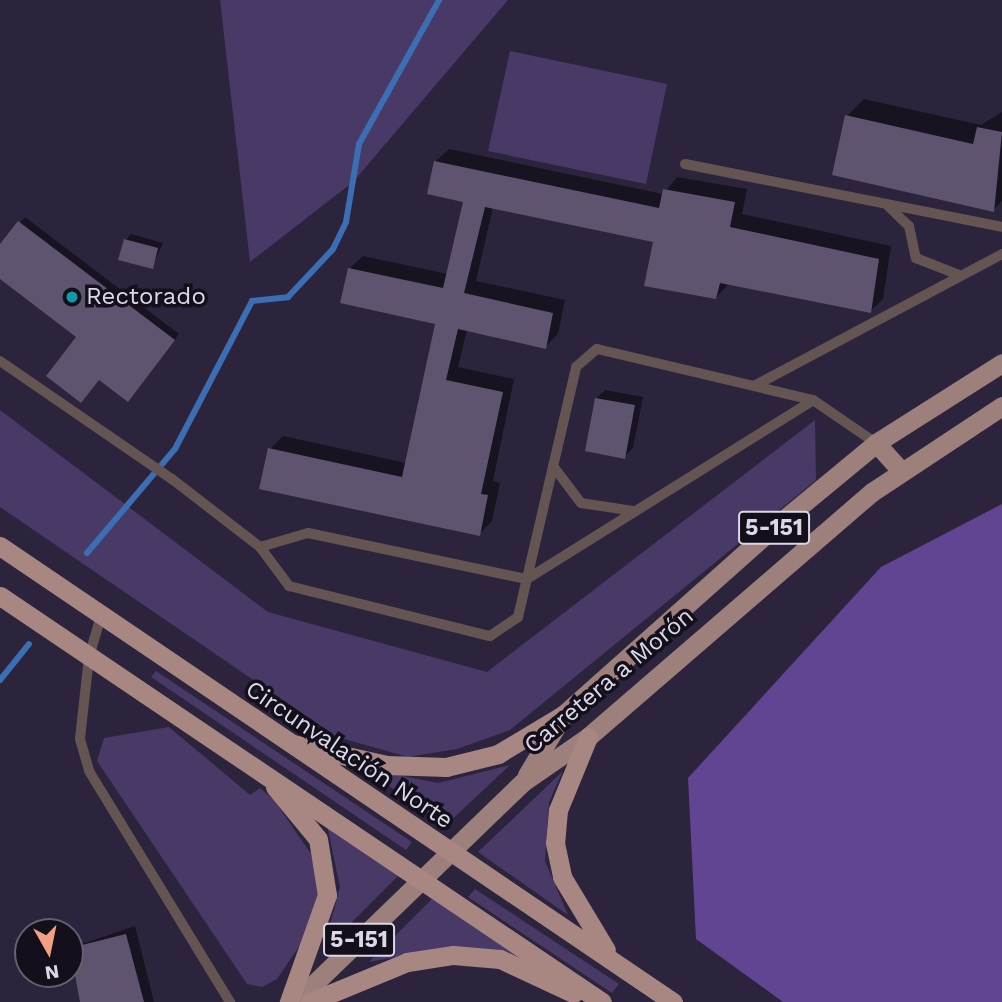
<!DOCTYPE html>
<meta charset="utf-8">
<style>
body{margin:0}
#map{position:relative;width:1002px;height:1002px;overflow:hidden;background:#2c243d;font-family:"Work Sans",sans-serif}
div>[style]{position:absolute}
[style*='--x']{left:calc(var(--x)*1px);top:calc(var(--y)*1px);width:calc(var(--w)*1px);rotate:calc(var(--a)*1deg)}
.green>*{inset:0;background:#483966}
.forest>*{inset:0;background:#614492}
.shadow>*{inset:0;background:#0007}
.stream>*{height:6px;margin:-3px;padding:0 3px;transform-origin:3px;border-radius:3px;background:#3c6eb4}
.building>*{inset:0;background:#5f546f}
.service>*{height:10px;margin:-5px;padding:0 5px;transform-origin:5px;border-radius:5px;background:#645553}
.primary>*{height:19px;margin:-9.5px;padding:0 9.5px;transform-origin:9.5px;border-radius:9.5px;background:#9d7f7b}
.trunk>*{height:19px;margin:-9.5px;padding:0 9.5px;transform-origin:9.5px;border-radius:9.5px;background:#a88783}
.dots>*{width:19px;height:19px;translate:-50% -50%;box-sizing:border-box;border:4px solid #13101b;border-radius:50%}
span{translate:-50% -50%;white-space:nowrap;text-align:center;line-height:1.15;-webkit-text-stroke:7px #13101b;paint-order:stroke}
.shield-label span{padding:2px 5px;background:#13101b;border:2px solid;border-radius:5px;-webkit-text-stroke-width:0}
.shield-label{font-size:23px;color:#ddd8e8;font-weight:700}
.poi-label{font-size:24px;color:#ddd8e8}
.left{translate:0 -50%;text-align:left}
.street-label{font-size:24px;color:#ddd8e8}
.north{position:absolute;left:14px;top:918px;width:70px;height:70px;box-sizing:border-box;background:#13101b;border:2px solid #64606d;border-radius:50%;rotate:171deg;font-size:19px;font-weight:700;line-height:28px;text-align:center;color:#ddd8e8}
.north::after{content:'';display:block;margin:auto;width:24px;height:32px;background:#f39f83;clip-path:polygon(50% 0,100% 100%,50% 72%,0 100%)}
</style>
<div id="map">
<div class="green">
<div style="clip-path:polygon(220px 0,508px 0,353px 182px,250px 262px)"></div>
<div style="clip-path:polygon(510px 51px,667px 84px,646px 184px,488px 151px)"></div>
<div style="clip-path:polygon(0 410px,268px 612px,487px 672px,815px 420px,816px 480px,510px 730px,457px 749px,408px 757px,337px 737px,0 507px)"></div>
<div style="clip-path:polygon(156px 671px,412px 842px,406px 850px,151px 677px)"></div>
<div style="clip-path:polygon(169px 727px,250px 795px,260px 788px,274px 800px,311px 854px,319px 892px,300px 945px,277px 979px,262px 987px,247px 984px,97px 761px,104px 738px)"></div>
<div style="clip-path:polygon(510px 765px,445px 826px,364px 768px,438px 783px)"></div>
<div style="clip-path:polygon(563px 771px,549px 802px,545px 861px,568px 915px,478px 852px)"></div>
<div style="clip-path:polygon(326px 820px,399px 875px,323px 951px,340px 887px)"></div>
<div style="clip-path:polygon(475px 889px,619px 984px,612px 993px,468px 897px)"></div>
<div style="clip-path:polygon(435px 896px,523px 958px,455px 946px,369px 962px)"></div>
</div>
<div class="forest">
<div style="clip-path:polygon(1002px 504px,1002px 1002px,783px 1002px,696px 939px,688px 778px,881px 567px)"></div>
</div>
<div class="shadow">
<div style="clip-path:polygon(864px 99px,981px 125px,1002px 112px,1002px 201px,993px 210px,847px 116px)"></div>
<div style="clip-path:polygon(449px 149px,663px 194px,677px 177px,747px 189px,742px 214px,891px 246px,883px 299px,870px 311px,729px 283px,716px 298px,655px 241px,493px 207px,476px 281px,565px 300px,558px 334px,545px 347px,467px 330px,458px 367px,514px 379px,493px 481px,500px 483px,492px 521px,479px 534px,270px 449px,283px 436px,406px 463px,437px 323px,350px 268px,363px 256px,448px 274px,465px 201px,436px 161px)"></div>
<div style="clip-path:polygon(25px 217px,179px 334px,133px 394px,78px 337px,0 277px,0 247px)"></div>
<div style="clip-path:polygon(131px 234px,163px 243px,152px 267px,126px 240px)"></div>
<div style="clip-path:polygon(605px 390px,643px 397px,633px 448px,624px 457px,596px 399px)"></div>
<div style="clip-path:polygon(135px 926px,154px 1002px,82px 1002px,70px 948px)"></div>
</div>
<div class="stream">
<div style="--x:87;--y:553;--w:136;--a:-49.8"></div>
<div style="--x:175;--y:449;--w:167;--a:-62.5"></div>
<div style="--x:252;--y:301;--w:36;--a:-6"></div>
<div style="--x:288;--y:297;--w:66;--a:-46.8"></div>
<div style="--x:333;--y:249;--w:30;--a:-64"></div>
<div style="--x:346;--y:222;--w:79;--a:-80.5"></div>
<div style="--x:359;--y:144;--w:165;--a:-60.9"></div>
<div style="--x:0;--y:680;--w:46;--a:-51.1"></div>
</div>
<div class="building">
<div style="clip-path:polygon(845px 115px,973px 144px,977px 127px,1002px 132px,994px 212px,832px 175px)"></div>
<div style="clip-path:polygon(434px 161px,659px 208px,663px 189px,735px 202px,730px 227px,879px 259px,871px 313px,720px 283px,716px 299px,644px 286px,653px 242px,485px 207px,464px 293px,553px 313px,546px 349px,458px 329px,446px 380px,503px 392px,481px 494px,488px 495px,480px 536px,259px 489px,268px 448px,402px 477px,435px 324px,340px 303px,348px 268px,443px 288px,463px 202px,427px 194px)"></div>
<div style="clip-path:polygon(18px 221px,175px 340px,128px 402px,99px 380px,81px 403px,46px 376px,76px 337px,0 279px,0 244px)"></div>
<div style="clip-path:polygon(124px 239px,158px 248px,153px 269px,118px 260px)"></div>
<div style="clip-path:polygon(595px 398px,635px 405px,625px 459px,585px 451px)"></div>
<div style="clip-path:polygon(126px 934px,144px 1002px,80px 1002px,70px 948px)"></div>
</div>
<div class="service">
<div style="--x:685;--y:164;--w:323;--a:11.2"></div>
<div style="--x:886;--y:204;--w:32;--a:44"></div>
<div style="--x:909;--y:226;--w:33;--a:78"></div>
<div style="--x:916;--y:258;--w:46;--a:21.6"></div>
<div style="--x:0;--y:361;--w:209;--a:34.5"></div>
<div style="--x:172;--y:479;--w:111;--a:37.7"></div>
<div style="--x:260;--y:547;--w:49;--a:53.4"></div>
<div style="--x:289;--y:586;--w:207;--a:14"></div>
<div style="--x:490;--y:636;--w:34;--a:-34"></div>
<div style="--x:518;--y:617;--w:257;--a:-76.9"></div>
<div style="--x:576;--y:367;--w:28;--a:-41"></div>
<div style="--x:597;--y:349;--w:222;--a:13.3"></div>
<div style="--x:813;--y:400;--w:76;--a:34.3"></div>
<div style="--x:754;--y:386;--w:281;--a:-28"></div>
<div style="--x:553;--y:466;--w:46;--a:52.9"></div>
<div style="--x:581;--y:503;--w:54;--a:8.6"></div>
<div style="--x:260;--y:547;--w:50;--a:-16.3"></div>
<div style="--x:308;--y:533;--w:224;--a:11.9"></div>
<div style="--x:527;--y:579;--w:337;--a:-32"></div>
<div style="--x:101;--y:616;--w:43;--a:106.3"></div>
<div style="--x:89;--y:657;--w:82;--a:96.3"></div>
<div style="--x:80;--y:739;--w:33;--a:74"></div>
<div style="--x:89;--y:771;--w:271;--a:58.6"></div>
</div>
<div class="primary">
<div style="--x:876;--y:443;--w:36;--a:48"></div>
<div style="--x:527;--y:775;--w:70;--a:-59"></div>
<div style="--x:563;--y:715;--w:278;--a:-41.7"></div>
<div style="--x:771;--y:530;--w:136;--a:-39.6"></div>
<div style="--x:876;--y:443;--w:149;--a:-32.4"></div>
<div style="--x:295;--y:1002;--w:317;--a:-44"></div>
<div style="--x:523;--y:782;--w:79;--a:-34.7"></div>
<div style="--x:588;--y:737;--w:375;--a:-40.8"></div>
<div style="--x:872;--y:492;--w:156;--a:-33.5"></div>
</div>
<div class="trunk">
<div style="--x:0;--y:546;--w:813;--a:34.12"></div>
<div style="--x:0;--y:596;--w:726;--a:34"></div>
<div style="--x:588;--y:737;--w:79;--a:112.3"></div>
<div style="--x:558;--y:810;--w:33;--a:95"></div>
<div style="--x:555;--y:843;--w:35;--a:78"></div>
<div style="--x:562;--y:877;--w:85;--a:58.9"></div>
<div style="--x:293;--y:744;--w:95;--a:12.7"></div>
<div style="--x:386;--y:765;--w:60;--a:1.9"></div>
<div style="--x:446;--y:767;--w:54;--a:-14"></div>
<div style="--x:498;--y:754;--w:76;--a:-31"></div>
<div style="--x:275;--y:787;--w:67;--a:50.4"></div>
<div style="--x:318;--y:839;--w:57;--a:80.9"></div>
<div style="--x:327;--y:895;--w:114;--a:109.6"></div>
<div style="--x:310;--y:1002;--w:105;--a:-22.4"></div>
<div style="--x:407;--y:962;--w:47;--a:-8.7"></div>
<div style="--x:453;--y:955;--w:47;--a:4.9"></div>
<div style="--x:500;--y:959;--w:81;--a:25"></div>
</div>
<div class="dots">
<div style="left:72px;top:297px;background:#0f9aa8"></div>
</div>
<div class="shield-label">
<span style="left:774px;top:528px">5-151</span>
<span style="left:359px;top:940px">5-151</span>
</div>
<div class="poi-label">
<span class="left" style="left:86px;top:297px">Rectorado</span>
</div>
<div class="street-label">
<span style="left:609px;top:681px;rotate:-40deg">Carretera a Morón</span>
<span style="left:349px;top:755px;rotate:34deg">Circunvalación Norte</span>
</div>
<div class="north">N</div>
</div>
